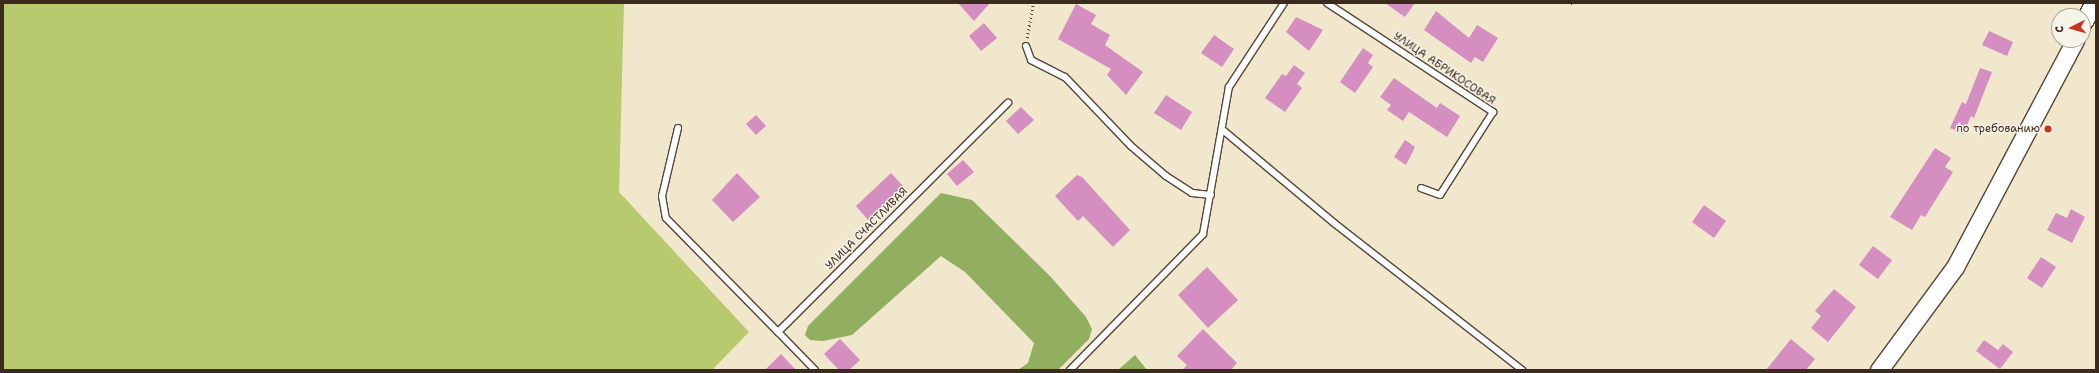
<!DOCTYPE html>
<meta charset="utf-8">
<style>
body{margin:0}
#map{position:relative;width:2099px;height:373px;overflow:hidden;background:#f0e7cd;font-family:"Shantell Sans",sans-serif}
div>[style]{position:absolute}
[style*='--x']{left:calc(var(--x)*1px);top:calc(var(--y)*1px);width:calc(var(--w)*1px);rotate:calc(var(--a)*1deg)}
.green>*{inset:0;background:#b8ca6e}
.forest>*{inset:0;background:#92ae61}
.building>*{inset:0;background:#d58ec0}
.path>*{height:2.5px;margin-top:-1.25px;transform-origin:0;background:repeating-linear-gradient(90deg,#564638 0 1px,transparent 0 4px)}
.roads{filter:drop-shadow(1px 0 #564638) drop-shadow(-1px 0 #564638) drop-shadow(0 1px #564638) drop-shadow(0 -1px #564638)}
.service>*{height:6px;margin:-3px;padding:0 3px;transform-origin:3px;border-radius:3px;background:#fff}
.secondary>*{height:17px;margin:-8.5px;padding:0 8.5px;transform-origin:8.5px;border-radius:8.5px;background:#fff}
.dots>*{width:11px;height:11px;translate:-50% -50%;box-sizing:border-box;border:2px solid #f7f3e8;border-radius:50%}
span{translate:-50% -50%;white-space:nowrap;text-align:center;line-height:1.15;-webkit-text-stroke:3px #f7f3e8;paint-order:stroke}
.street-label{font-size:11px;color:#3b2a1e}
.poi-label{font-size:11px;color:#3b2a1e}
.right{translate:-100% -50%;text-align:right}
.frame{position:absolute;inset:0;border:4px solid #3b2a1e;pointer-events:none}
.north{position:absolute;left:2051px;top:8px;width:40px;height:40px;box-sizing:border-box;background:#f7f3e8;border:1px solid #aca397;border-radius:50%;rotate:264deg;font-size:11px;font-weight:700;line-height:16px;text-align:center;color:#3b2a1e}
.north::after{content:'';display:block;margin:auto;width:14px;height:18px;background:#c8321e;clip-path:polygon(50% 0,100% 100%,50% 72%,0 100%)}
</style>
<div id="map">
<div class="green">
<div style="clip-path:polygon(3px 3px,624px 3px,619px 192px,749px 332px,712px 370px,3px 370px)"></div>
</div>
<div class="forest">
<div style="clip-path:polygon(941px 193px,972px 200px,1050px 276px,1086px 317px,1092px 329px,1089px 339px,1058px 370px,1018px 370px,1028px 363px,1034px 343px,965px 272px,941px 256px,852px 335px,823px 341px,810px 340px,805px 335px,808px 326px)"></div>
<div style="clip-path:polygon(1135px 355px,1147px 370px,1118px 370px)"></div>
</div>
<div class="building">
<div style="clip-path:polygon(958px 3px,990px 3px,974px 21px)"></div>
<div style="clip-path:polygon(1385px 3px,1415px 3px,1405px 17px)"></div>
<div style="clip-path:polygon(1076px 4px,1096px 15px,1091px 24px,1110px 35px,1105px 45px,1143px 72px,1126px 95px,1107px 75px,1111px 69px,1058px 39px)"></div>
<div style="clip-path:polygon(1436px 11px,1469px 38px,1477px 25px,1498px 38px,1483px 62px,1475px 57px,1471px 63px,1424px 30px)"></div>
<div style="clip-path:polygon(1296px 17px,1323px 30px,1309px 51px,1286px 32px)"></div>
<div style="clip-path:polygon(984px 23px,997px 38px,981px 51px,969px 36px)"></div>
<div style="clip-path:polygon(1989px 31px,2013px 42px,2007px 56px,1982px 45px)"></div>
<div style="clip-path:polygon(1214px 35px,1234px 49px,1222px 67px,1201px 53px)"></div>
<div style="clip-path:polygon(1363px 48px,1373px 55px,1368px 63px,1373px 67px,1355px 93px,1340px 82px)"></div>
<div style="clip-path:polygon(1294px 65px,1305px 73px,1297px 84px,1302px 88px,1285px 112px,1265px 98px,1282px 74px,1286px 76px)"></div>
<div style="clip-path:polygon(1980px 68px,1992px 72px,1974px 118px,1971px 116px,1963px 134px,1950px 128px,1962px 102px,1966px 104px)"></div>
<div style="clip-path:polygon(1394px 78px,1437px 108px,1440px 103px,1460px 116px,1447px 137px,1409px 112px,1403px 121px,1387px 110px,1391px 105px,1380px 97px)"></div>
<div style="clip-path:polygon(1166px 95px,1192px 112px,1181px 130px,1154px 113px)"></div>
<div style="clip-path:polygon(1021px 107px,1034px 120px,1018px 134px,1006px 121px)"></div>
<div style="clip-path:polygon(756px 115px,766px 126px,756px 135px,746px 124px)"></div>
<div style="clip-path:polygon(1405px 140px,1415px 147px,1406px 165px,1394px 157px)"></div>
<div style="clip-path:polygon(1935px 148px,1951px 158px,1945px 167px,1953px 172px,1925px 217px,1921px 215px,1912px 230px,1890px 217px)"></div>
<div style="clip-path:polygon(963px 160px,974px 172px,957px 186px,947px 174px)"></div>
<div style="clip-path:polygon(737px 173px,760px 197px,733px 222px,712px 200px)"></div>
<div style="clip-path:polygon(891px 173px,903px 186px,868px 220px,856px 206px)"></div>
<div style="clip-path:polygon(1077px 175px,1082px 177px,1130px 230px,1113px 247px,1083px 216px,1078px 221px,1055px 196px)"></div>
<div style="clip-path:polygon(1704px 205px,1726px 221px,1714px 238px,1692px 222px)"></div>
<div style="clip-path:polygon(2071px 209px,2085px 217px,2072px 243px,2047px 230px,2056px 213px,2067px 218px)"></div>
<div style="clip-path:polygon(1873px 246px,1892px 260px,1878px 279px,1859px 265px)"></div>
<div style="clip-path:polygon(2041px 257px,2056px 267px,2042px 288px,2027px 278px)"></div>
<div style="clip-path:polygon(1207px 267px,1238px 300px,1208px 328px,1178px 295px)"></div>
<div style="clip-path:polygon(1834px 289px,1856px 307px,1828px 342px,1811px 328px,1821px 316px,1815px 311px)"></div>
<div style="clip-path:polygon(1203px 329px,1237px 363px,1231px 370px,1182px 370px,1187px 365px,1177px 356px)"></div>
<div style="clip-path:polygon(840px 339px,860px 360px,849px 370px,839px 370px,824px 354px)"></div>
<div style="clip-path:polygon(1791px 339px,1815px 359px,1806px 370px,1766px 370px)"></div>
<div style="clip-path:polygon(1984px 340px,1998px 350px,2003px 344px,2013px 352px,2000px 369px,1976px 351px)"></div>
<div style="clip-path:polygon(781px 354px,796px 370px,765px 370px)"></div>
</div>
<div class="path">
<div style="--x:1571;--y:3;--w:3;--a:18"></div>
<div style="--x:1027;--y:38;--w:36;--a:-80"></div>
</div>
<div class="roads">
<div class="service">
<div style="--x:1327;--y:3;--w:199;--a:33.3"></div>
<div style="--x:1493;--y:112;--w:98;--a:122.6"></div>
<div style="--x:1440;--y:195;--w:20;--a:-160"></div>
<div style="--x:1026;--y:46;--w:15;--a:70"></div>
<div style="--x:1031;--y:60;--w:38;--a:27"></div>
<div style="--x:1065;--y:77;--w:95;--a:46.3"></div>
<div style="--x:1131;--y:146;--w:46;--a:40.6"></div>
<div style="--x:1166;--y:176;--w:31;--a:33"></div>
<div style="--x:1192;--y:193;--w:19;--a:6"></div>
<div style="--x:678;--y:128;--w:70;--a:103.2"></div>
<div style="--x:662;--y:196;--w:22;--a:80"></div>
<div style="--x:666;--y:218;--w:160;--a:45.5"></div>
<div style="--x:1224;--y:131;--w:143;--a:39.9"></div>
<div style="--x:1334;--y:223;--w:239;--a:38"></div>
<div style="--x:815;--y:370;--w:53;--a:-134.2"></div>
<div style="--x:778;--y:332;--w:325;--a:-44.9"></div>
<div style="--x:1070;--y:370;--w:190;--a:-45.6"></div>
<div style="--x:1203;--y:234;--w:149;--a:-80"></div>
<div style="--x:1229;--y:87;--w:100;--a:-56.8"></div>
</div>
<div class="secondary">
<div style="--x:2083;--y:23;--w:22;--a:-63"></div>
<div style="--x:1879;--y:370;--w:128;--a:-53.6"></div>
<div style="--x:1955;--y:267;--w:257;--a:-62.1"></div>
</div>
</div>
<div class="dots">
<div style="left:2048px;top:129px;background:#c8321e"></div>
</div>
<div class="street-label">
<span style="left:1444px;top:69px;rotate:34deg">УЛИЦА АБРИКОСОВАЯ</span>
<span style="left:867px;top:229px;rotate:-45deg">УЛИЦА СЧАСТЛИВАЯ</span>
</div>
<div class="poi-label">
<span class="right" style="left:2040px;top:129px">по требованию</span>
</div>
<div class="frame"></div>
<div class="north">С</div>
</div>
